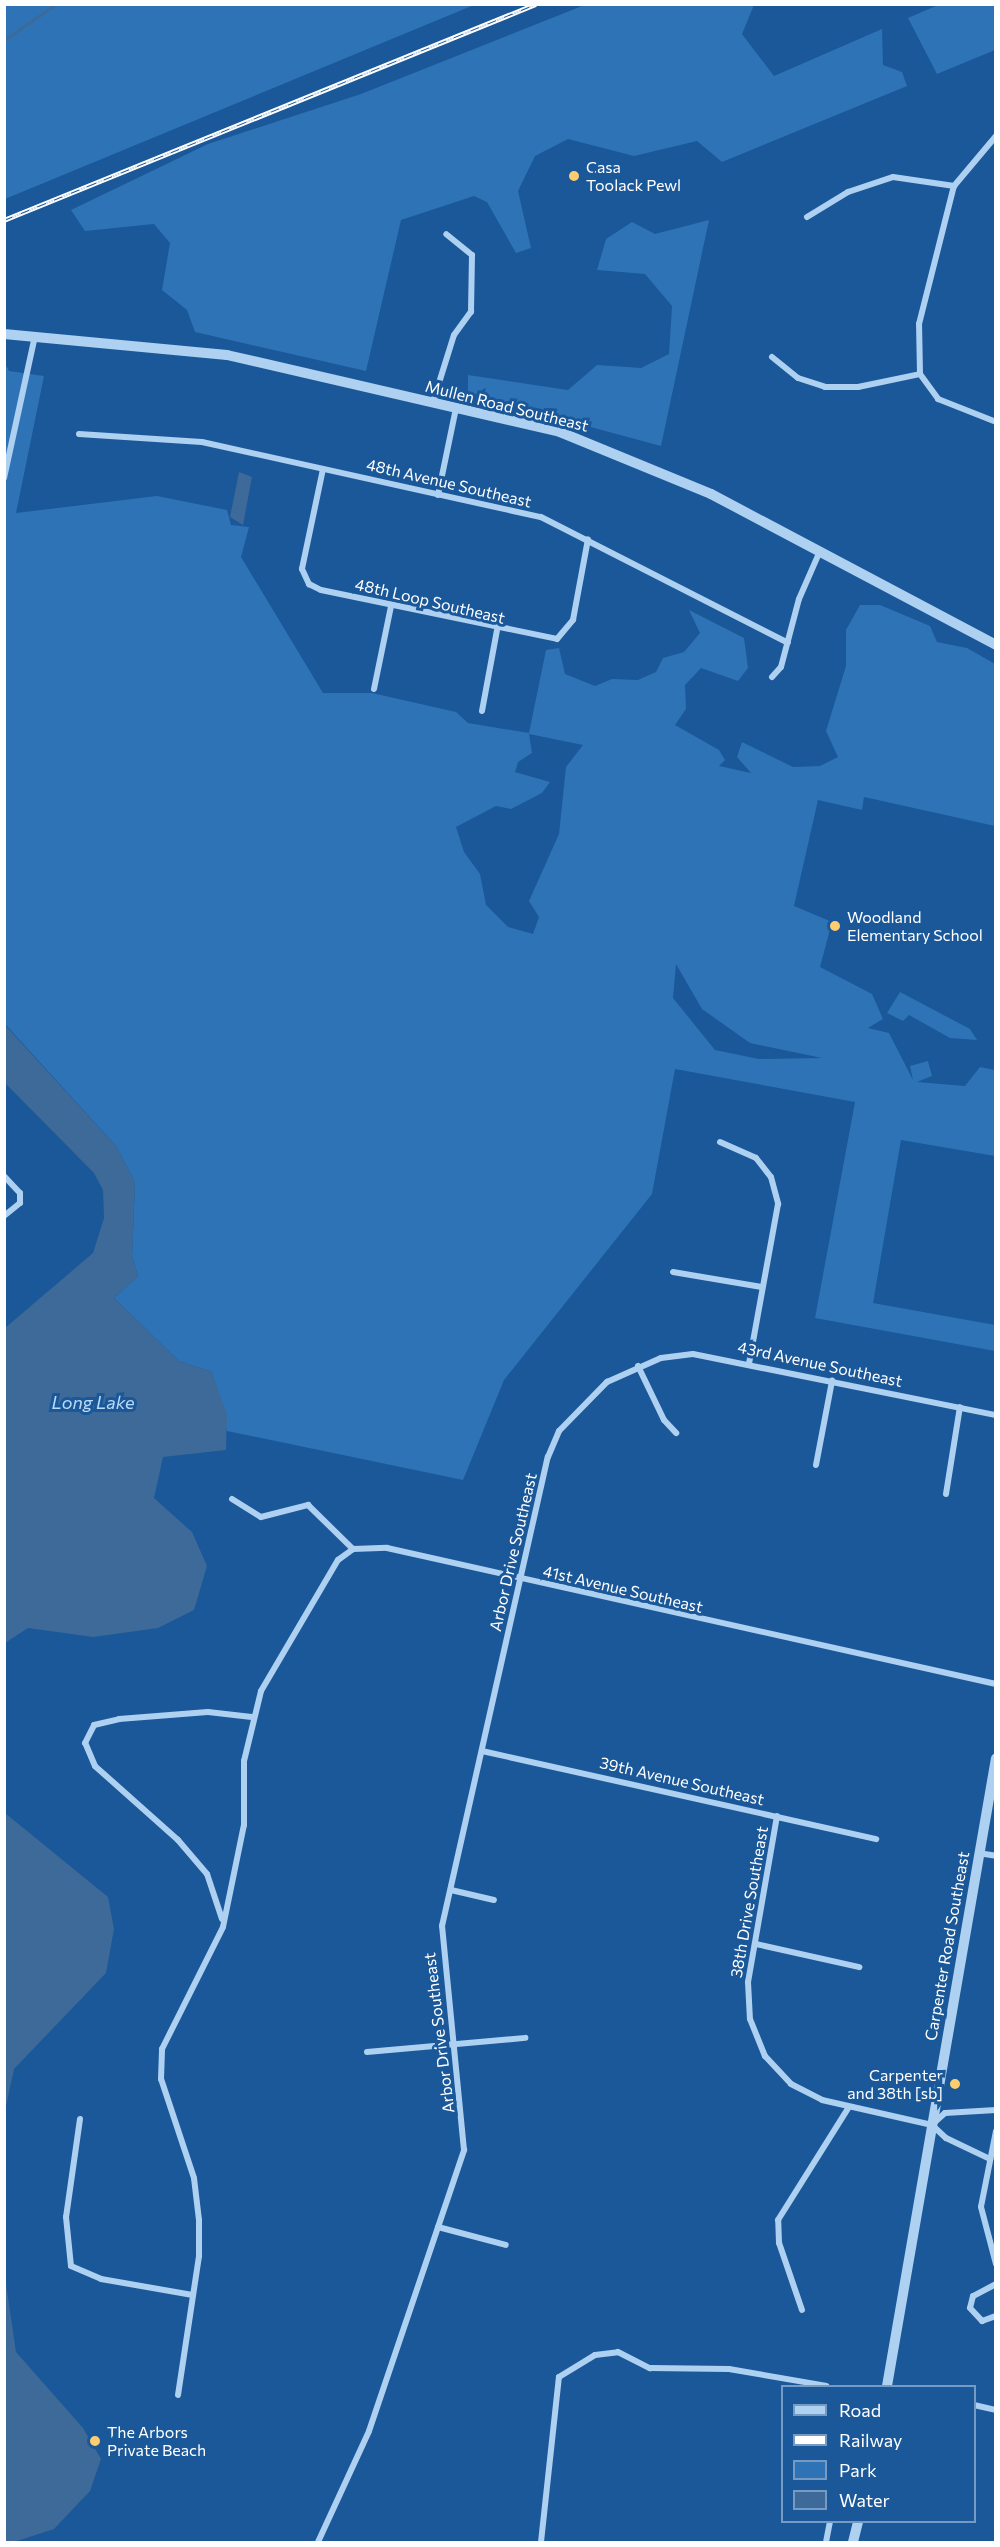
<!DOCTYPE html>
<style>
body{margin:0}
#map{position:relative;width:1000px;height:2547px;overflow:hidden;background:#1a5899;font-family:Commissioner,sans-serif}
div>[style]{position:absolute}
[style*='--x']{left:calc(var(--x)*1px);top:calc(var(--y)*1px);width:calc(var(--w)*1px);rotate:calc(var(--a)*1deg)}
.green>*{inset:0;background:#2d73b6}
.water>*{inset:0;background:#3d6a98}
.stream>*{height:3px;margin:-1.5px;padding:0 1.5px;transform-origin:1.5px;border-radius:1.5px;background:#3d6a98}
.minor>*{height:6px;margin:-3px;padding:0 3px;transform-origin:3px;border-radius:3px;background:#aed0f1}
.tertiary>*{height:10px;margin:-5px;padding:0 5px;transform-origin:5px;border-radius:5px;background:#aed0f1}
.rail>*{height:5px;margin-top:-2.5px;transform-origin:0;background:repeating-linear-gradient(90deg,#1a5899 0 9px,#fff 0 18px);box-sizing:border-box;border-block:2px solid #fff}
.dots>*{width:16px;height:16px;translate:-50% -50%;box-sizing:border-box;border:3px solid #1a5899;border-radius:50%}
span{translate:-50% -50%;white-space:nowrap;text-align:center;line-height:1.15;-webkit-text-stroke:6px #1a5899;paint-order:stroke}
.poi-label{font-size:16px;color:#fff}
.left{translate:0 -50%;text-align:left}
.right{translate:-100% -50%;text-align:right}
.street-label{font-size:16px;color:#fff}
.water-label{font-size:18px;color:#bbdaf7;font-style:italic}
.frame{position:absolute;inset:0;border:6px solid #fff;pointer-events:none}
.legend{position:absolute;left:781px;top:2385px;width:195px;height:138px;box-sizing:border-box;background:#1a5899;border:2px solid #769bc2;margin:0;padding:8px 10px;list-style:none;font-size:18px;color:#fff}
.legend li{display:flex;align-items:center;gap:12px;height:30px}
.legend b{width:30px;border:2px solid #769bc2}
</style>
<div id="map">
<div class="green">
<div style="clip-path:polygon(5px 4px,474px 4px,474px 5px,5px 199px)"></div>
<div style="clip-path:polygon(587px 4px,754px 5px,742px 34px,774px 76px,882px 29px,883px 65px,902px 72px,907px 86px,722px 162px,697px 141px,634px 156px,568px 139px,535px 156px,518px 191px,531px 248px,516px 253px,487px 202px,474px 196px,401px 220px,366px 371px,195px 332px,187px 310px,162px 290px,170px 243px,154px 224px,85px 231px,71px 210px,208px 144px,361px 94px)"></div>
<div style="clip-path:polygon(938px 5px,995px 5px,995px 50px,937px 74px,908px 18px)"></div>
<div style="clip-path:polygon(709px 220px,661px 446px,468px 394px,468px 375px,568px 390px,597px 365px,641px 368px,669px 354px,672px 306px,645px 274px,597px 270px,606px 239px,632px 222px,655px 234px)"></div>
<div style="clip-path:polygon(evenodd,4px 361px,9px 371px,44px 376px,16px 513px,157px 496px,227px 510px,231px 525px,249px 527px,241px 557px,323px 693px,372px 693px,456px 712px,468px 723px,529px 733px,546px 650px,559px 648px,565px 674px,595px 686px,612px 679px,638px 680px,656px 672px,663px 658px,684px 652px,700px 633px,689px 610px,744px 638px,748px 668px,738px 681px,701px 668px,685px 685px,686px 709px,675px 725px,719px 750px,725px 760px,719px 766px,751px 773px,737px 757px,742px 742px,793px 767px,820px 766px,838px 757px,826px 731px,846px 666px,846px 630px,860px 605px,880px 605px,930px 626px,937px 642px,967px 648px,995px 664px,995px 826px,864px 797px,862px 810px,818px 800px,794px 906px,832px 922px,820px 967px,872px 994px,883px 1019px,868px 1028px,889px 1033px,913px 1080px,910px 1066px,928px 1061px,932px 1076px,917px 1082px,965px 1086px,980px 1067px,995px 1070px,995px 1156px,901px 1140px,873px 1303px,995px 1325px,995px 1351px,815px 1318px,855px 1102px,675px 1069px,652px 1194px,504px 1380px,463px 1480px,227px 1431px,212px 1372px,179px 1361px,114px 1298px,138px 1276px,132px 1256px,135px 1182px,116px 1146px,5px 1024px,4px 361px,529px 734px,583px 745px,566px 767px,559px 834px,529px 901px,539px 917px,533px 934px,508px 927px,486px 905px,480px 874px,464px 852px,456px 827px,496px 806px,511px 809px,542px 793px,550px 782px,515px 772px,518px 762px,532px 753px,529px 734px,4px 361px,676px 964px,702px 1009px,750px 1043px,822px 1058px,759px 1059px,715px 1050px,673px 998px,676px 964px)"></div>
<div style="clip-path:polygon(900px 992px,970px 1029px,977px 1040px,950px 1038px,909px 1015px,903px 1021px,887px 1013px)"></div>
</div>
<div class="water">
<div style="clip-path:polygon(239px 472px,252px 477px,243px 525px,230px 517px)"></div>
<div style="clip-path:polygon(4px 1024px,116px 1146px,135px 1182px,132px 1256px,138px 1276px,114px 1298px,179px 1361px,212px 1372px,227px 1415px,226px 1450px,163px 1457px,154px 1498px,192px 1532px,207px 1566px,194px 1610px,158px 1628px,93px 1637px,28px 1628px,5px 1643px,5px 1328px,93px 1253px,104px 1218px,103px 1190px,94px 1173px,5px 1083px)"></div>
<div style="clip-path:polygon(5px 1813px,108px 1897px,114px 1929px,106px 1973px,14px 2069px,5px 2111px)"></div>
<div style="clip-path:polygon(4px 2270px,16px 2352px,83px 2428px,101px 2459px,90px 2491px,54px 2529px,14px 2542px,4px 2542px)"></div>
</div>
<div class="stream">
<div style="--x:4;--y:40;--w:63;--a:-34.7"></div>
</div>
<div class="minor">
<div style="--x:807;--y:217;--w:48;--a:-31.4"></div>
<div style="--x:848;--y:192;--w:47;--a:-18.4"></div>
<div style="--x:893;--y:177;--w:62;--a:8.4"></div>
<div style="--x:772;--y:357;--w:33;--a:39"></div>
<div style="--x:798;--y:378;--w:28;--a:18"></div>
<div style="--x:825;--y:387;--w:33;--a:0"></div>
<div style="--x:858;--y:387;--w:63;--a:-11.8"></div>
<div style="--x:920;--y:374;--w:31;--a:54"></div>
<div style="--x:938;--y:399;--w:62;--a:21.6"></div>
<div style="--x:920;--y:374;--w:50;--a:-91.1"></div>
<div style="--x:919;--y:324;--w:142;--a:-75.8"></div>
<div style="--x:954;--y:186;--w:65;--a:-50"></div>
<div style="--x:433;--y:402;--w:70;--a:-72.6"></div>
<div style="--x:454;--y:335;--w:29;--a:-54"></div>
<div style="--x:471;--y:312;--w:57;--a:-89"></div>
<div style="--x:472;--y:255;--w:33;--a:-141"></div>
<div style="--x:79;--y:434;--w:123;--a:3.7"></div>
<div style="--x:202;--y:442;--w:347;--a:12.5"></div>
<div style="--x:541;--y:517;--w:277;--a:27"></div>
<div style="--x:323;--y:469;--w:102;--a:101.9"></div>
<div style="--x:302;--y:569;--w:17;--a:65"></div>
<div style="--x:309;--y:584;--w:13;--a:27"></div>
<div style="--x:321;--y:590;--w:241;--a:11.7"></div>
<div style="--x:557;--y:639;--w:25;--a:-50"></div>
<div style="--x:573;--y:620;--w:82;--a:-79.5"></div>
<div style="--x:4;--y:478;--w:141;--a:-77.7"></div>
<div style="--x:438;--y:495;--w:89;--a:-78.3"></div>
<div style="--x:772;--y:677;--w:13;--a:-48"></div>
<div style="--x:781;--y:667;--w:70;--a:-75.2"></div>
<div style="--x:799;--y:599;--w:52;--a:-66.4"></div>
<div style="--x:374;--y:689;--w:85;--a:-78.4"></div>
<div style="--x:482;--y:711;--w:82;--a:-79.5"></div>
<div style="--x:720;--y:1142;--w:39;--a:24"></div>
<div style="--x:756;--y:1158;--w:24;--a:52"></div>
<div style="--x:771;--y:1177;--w:28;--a:75"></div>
<div style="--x:778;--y:1204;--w:162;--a:100.3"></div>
<div style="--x:4;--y:1176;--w:23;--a:47"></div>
<div style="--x:20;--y:1193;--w:10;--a:90"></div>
<div style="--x:20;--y:1203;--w:21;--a:141"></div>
<div style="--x:673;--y:1272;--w:90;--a:9.6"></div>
<div style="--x:638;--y:1366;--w:60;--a:64.3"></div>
<div style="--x:664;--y:1420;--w:18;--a:47"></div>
<div style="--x:816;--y:1465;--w:86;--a:-79.2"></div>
<div style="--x:946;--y:1494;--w:88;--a:-80.9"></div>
<div style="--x:232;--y:1499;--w:34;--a:32"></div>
<div style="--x:261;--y:1517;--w:49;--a:-14.3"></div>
<div style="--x:308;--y:1505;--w:63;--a:44.4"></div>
<div style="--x:353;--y:1549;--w:34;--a:-2"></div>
<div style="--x:387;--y:1548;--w:624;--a:12.59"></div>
<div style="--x:482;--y:1751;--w:404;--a:12.6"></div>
<div style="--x:777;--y:1816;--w:169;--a:99.9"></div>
<div style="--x:748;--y:1982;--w:37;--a:87"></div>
<div style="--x:750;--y:2019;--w:40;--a:68"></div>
<div style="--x:765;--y:2056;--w:38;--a:47"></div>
<div style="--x:791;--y:2084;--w:35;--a:27"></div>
<div style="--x:822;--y:2100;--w:113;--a:12.8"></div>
<div style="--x:932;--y:2125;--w:19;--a:43"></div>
<div style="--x:946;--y:2138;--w:49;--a:25.5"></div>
<div style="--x:978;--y:1853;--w:18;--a:9"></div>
<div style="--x:451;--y:1890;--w:44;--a:13.1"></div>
<div style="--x:222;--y:1919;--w:47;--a:-108.4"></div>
<div style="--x:207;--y:1874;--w:45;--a:-130.5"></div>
<div style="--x:178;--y:1840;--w:111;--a:-138.3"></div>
<div style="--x:95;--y:1766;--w:25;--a:-113"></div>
<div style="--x:85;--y:1743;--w:20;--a:-63"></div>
<div style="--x:94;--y:1725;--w:26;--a:-13"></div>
<div style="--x:119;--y:1719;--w:89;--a:-4.5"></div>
<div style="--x:208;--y:1712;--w:44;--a:6.5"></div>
<div style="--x:756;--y:1944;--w:106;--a:12.6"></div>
<div style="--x:367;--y:2052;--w:159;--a:-5.1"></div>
<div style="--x:80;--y:2119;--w:99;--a:98.1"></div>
<div style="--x:66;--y:2217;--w:49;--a:84.2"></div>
<div style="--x:71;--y:2266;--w:33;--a:23"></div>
<div style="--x:101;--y:2279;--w:93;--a:9.9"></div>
<div style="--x:935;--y:2122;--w:13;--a:-42"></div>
<div style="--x:945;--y:2113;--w:51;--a:-3.4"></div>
<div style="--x:996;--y:2131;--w:77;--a:101.2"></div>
<div style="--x:981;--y:2207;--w:59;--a:75.3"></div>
<div style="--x:438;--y:2227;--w:70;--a:14.8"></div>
<div style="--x:996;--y:2284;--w:26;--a:152"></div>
<div style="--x:973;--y:2296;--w:12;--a:104"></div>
<div style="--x:970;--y:2308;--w:18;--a:47"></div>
<div style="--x:982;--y:2321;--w:15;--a:-20"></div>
<div style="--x:802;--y:2310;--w:71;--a:-108.9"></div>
<div style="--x:779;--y:2243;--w:23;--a:-92"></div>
<div style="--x:778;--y:2220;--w:133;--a:-57.9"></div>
<div style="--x:178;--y:2395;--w:141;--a:-81.4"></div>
<div style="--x:199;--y:2256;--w:36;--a:-90"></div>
<div style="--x:199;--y:2220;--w:42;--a:-96.8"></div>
<div style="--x:194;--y:2178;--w:104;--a:-108.4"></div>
<div style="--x:161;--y:2079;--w:30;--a:-88"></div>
<div style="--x:162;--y:2049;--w:136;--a:-63.4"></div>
<div style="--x:223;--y:1927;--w:104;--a:-78.4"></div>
<div style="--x:244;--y:1825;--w:64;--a:-90"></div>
<div style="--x:244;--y:1761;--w:72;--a:-76.3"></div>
<div style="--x:261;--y:1691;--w:152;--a:-59.6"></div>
<div style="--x:338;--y:1560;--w:19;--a:-36"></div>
<div style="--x:974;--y:2405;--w:23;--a:13"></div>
<div style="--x:318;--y:2542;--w:122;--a:-65.3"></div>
<div style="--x:369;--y:2431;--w:297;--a:-71.3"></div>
<div style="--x:464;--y:2150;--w:225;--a:-95.6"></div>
<div style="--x:442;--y:1926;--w:481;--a:-77.3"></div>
<div style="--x:548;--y:1457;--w:28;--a:-67"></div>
<div style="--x:559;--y:1431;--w:69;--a:-45.6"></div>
<div style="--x:607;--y:1382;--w:59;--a:-24"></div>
<div style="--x:661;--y:1358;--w:32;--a:-7"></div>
<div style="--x:693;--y:1354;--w:309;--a:11.4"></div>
<div style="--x:541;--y:2542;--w:166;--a:-83.8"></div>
<div style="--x:559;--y:2377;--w:42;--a:-31.4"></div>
<div style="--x:595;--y:2355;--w:23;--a:-7"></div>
<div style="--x:618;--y:2352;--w:36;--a:27"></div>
<div style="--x:650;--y:2368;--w:79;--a:0.7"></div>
<div style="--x:729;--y:2369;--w:99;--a:9.8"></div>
<div style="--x:826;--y:2542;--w:20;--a:-79"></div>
</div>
<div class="tertiary">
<div style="--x:4;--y:334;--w:224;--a:5.4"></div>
<div style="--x:227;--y:355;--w:342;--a:13"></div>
<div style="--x:560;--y:432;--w:163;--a:22.3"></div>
<div style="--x:711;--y:494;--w:323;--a:27.9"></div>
<div style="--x:887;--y:2386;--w:637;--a:-80.15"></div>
<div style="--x:853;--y:2542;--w:21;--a:-76"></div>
</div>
<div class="rail">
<div style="--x:4;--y:220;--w:574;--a:-22.1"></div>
</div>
<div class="dots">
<div style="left:574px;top:176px;background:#ffcd6e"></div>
<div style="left:835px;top:926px;background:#ffcd6e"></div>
<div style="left:955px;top:2084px;background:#ffcd6e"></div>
<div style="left:95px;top:2441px;background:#ffcd6e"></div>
</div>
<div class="poi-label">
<span class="left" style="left:586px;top:176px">Casa<br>Toolack Pewl</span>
<span class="left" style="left:847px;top:926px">Woodland<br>Elementary School</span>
<span class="right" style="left:943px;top:2084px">Carpenter<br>and 38th [sb]</span>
<span class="left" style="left:107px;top:2441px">The Arbors<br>Private Beach</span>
</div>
<div class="street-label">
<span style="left:507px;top:406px;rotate:14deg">Mullen Road Southeast</span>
<span style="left:449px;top:483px;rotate:13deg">48th Avenue Southeast</span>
<span style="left:430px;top:601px;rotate:13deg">48th Loop Southeast</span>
<span style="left:820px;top:1364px;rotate:12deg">43rd Avenue Southeast</span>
<span style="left:513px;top:1552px;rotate:-77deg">Arbor Drive Southeast</span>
<span style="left:623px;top:1589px;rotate:13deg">41st Avenue Southeast</span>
<span style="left:682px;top:1781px;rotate:13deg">39th Avenue Southeast</span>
<span style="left:749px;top:1902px;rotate:-80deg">38th Drive Southeast</span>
<span style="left:947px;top:1946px;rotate:-80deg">Carpenter Road Southeast</span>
<span style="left:439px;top:2033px;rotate:-97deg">Arbor Drive Southeast</span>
</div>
<div class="water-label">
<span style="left:93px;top:1402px">Long Lake</span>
</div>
<div class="frame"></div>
<ul class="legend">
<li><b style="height:8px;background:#aed0f1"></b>Road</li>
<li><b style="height:8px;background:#fff"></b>Railway</li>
<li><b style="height:16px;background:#2d73b6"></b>Park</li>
<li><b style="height:16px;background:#3d6a98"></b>Water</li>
</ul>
</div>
